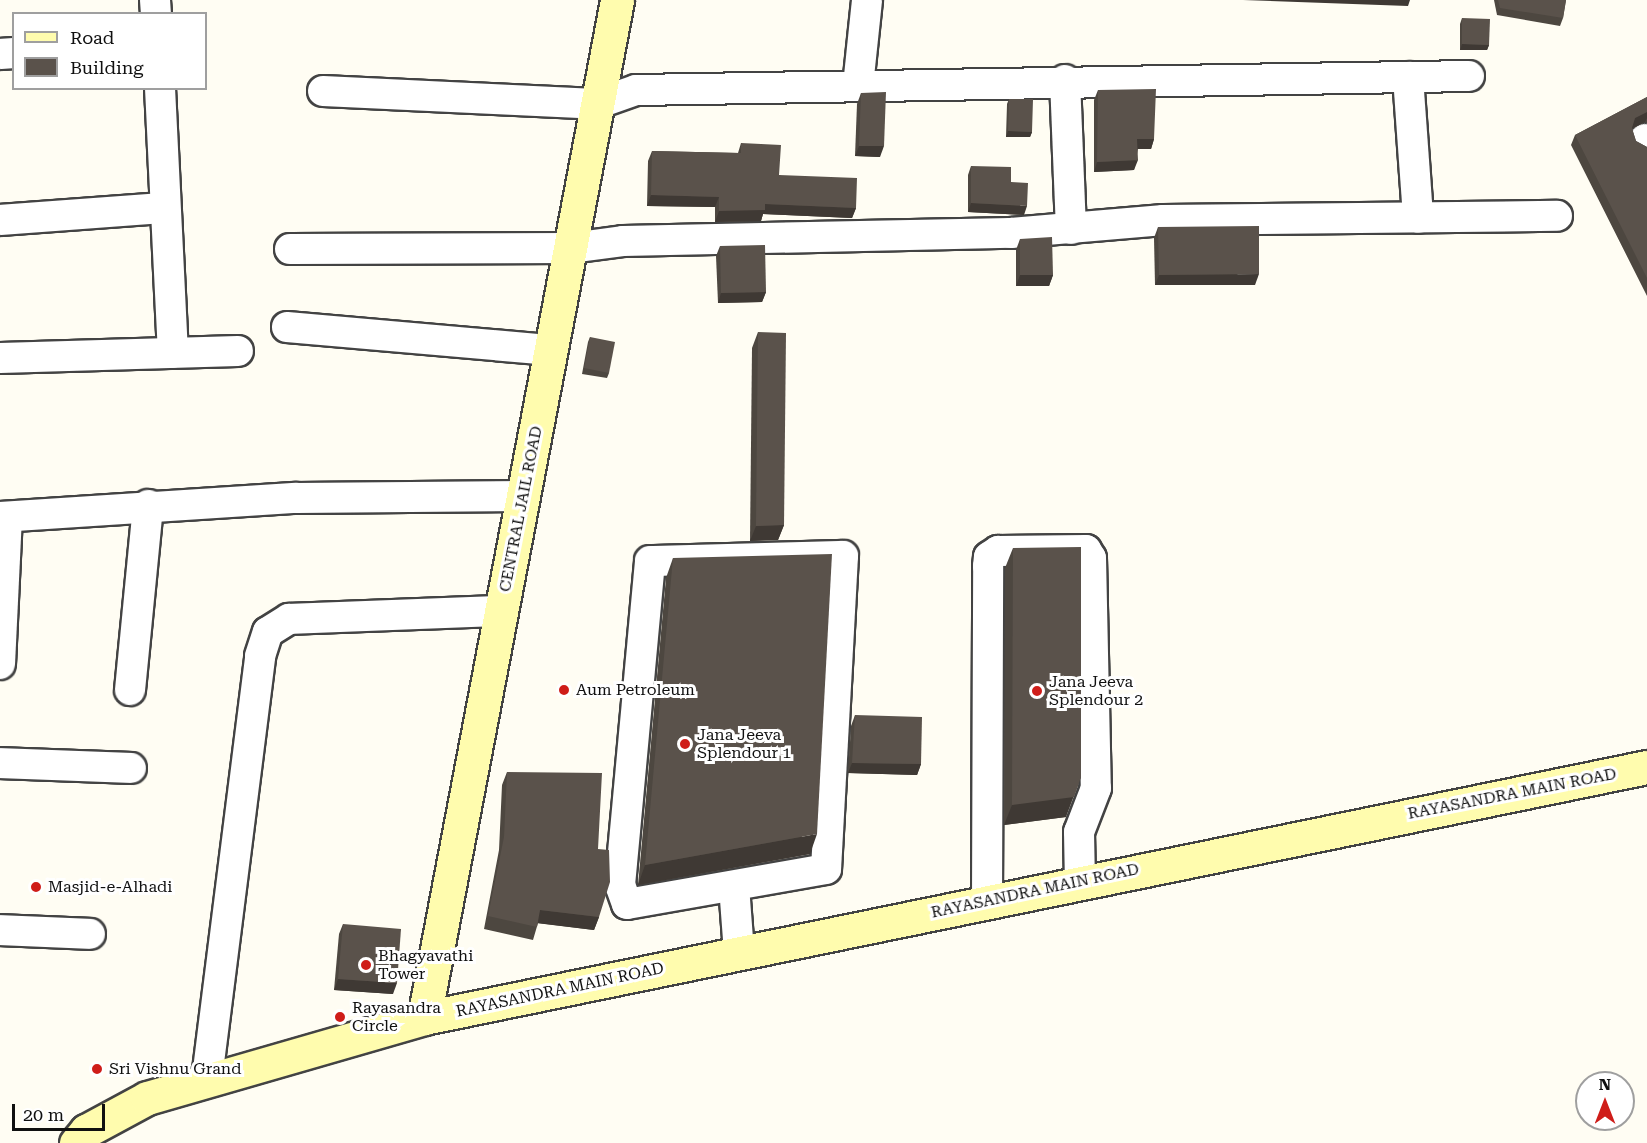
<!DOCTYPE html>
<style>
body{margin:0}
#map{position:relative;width:1647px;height:1143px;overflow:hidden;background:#fffdf3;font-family:"Roboto Serif",serif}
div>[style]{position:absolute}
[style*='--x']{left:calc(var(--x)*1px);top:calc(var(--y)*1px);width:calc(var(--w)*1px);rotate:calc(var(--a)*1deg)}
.roads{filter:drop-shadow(2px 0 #434343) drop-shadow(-2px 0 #434343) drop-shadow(0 2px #434343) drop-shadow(0 -2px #434343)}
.street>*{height:30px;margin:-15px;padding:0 15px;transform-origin:15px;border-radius:15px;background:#fff}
.secondary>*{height:33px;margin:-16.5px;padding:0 16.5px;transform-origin:16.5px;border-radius:16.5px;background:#fffcae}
.wall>*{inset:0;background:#4d4740}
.shaded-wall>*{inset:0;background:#3f3934}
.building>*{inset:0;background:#5a524b}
.dots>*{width:16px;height:16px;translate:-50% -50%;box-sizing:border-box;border:3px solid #fff;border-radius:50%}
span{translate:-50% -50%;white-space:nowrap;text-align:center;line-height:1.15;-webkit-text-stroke:6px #fff;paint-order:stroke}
.street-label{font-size:16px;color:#101010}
.poi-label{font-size:16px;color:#101010}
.left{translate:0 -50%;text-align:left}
.legend{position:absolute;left:12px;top:12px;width:195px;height:78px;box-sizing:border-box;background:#fff;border:2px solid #9f9f9f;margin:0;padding:8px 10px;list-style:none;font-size:18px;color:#101010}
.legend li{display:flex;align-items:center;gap:12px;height:30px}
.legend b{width:30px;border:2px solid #9f9f9f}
.north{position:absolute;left:1575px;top:1071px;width:60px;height:60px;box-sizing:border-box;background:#fff;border:2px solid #9f9f9f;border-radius:50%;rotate:0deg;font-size:16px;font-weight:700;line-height:24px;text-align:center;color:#101010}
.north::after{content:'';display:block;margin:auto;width:21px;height:27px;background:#cf1d19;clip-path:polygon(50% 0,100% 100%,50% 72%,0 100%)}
.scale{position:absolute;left:12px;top:1104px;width:93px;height:27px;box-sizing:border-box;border:3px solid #101010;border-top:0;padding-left:8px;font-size:18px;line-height:21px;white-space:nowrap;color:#101010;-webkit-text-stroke:4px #fff;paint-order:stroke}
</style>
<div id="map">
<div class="roads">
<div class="street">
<div style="--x:155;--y:0;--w:14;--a:86"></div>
<div style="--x:0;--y:54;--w:14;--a:-4"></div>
<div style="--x:1408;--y:77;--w:141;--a:85.9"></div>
<div style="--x:1065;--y:80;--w:149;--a:87.7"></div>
<div style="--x:858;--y:86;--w:86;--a:-84"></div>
<div style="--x:160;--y:88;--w:265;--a:87.2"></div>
<div style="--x:323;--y:91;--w:273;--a:2.7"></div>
<div style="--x:596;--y:104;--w:42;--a:-19.3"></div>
<div style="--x:636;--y:90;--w:833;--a:-0.96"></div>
<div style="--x:1645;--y:139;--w:4;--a:63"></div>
<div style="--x:0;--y:220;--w:165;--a:-4.2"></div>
<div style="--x:290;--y:249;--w:281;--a:-0.2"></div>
<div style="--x:571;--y:248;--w:52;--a:-7.7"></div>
<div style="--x:623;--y:241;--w:388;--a:-1.2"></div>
<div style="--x:1011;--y:233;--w:153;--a:-4.9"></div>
<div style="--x:1163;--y:220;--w:394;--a:-0.6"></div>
<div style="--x:287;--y:327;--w:265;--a:5"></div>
<div style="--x:0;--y:358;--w:238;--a:-1.7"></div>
<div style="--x:0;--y:517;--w:297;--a:-3.7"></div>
<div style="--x:296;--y:498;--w:228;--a:-0.5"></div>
<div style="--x:843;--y:556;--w:313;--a:93.1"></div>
<div style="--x:826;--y:869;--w:202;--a:170"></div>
<div style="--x:627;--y:904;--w:20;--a:-110"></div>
<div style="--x:620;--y:885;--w:325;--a:-84.7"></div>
<div style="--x:650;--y:561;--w:193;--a:-1.5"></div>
<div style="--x:0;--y:664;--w:147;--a:-87.3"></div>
<div style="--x:130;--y:690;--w:186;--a:-84.4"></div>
<div style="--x:0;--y:763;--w:131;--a:2.2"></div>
<div style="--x:734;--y:886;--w:67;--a:85.7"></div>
<div style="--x:987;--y:901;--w:335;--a:-89.8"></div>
<div style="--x:988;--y:566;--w:9;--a:-84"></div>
<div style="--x:989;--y:557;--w:11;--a:-34"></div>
<div style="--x:998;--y:551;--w:88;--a:-0.7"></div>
<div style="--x:1086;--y:550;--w:9;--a:58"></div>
<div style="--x:1091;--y:558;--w:230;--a:88.8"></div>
<div style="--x:1096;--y:788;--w:47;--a:111.1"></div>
<div style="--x:1079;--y:832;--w:50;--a:88.9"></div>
<div style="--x:0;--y:930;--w:90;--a:2.5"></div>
<div style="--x:207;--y:1078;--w:425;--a:-82.8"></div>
<div style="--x:260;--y:656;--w:25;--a:-72"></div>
<div style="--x:268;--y:632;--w:25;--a:-32"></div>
<div style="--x:289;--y:619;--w:213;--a:-2.2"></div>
</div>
<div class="secondary">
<div style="--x:424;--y:1018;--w:1036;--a:-79.26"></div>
<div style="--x:76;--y:1143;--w:16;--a:-50"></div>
<div style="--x:86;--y:1131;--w:69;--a:-28.4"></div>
<div style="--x:147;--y:1098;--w:288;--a:-16.1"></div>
<div style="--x:424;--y:1018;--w:1248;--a:-11.6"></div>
</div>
</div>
<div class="wall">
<div style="clip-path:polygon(1494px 0,1566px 0,1563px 18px,1560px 26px,1497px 15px)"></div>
<div style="clip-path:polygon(1462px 18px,1489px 45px,1487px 50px,1460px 50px,1460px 24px)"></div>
<div style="clip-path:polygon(1098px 90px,1154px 139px,1151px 149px,1138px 149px,1134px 170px,1094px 172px,1094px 100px)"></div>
<div style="clip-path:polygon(861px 93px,880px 157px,855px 156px,857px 104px)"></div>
<div style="clip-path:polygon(1647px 97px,1647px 123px,1645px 122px,1632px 129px,1636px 141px,1647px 147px,1647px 296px,1571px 145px,1575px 135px)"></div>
<div style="clip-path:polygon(1009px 99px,1032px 132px,1030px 137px,1006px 137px,1007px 104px)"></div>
<div style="clip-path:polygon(741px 143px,779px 175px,856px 208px,852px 218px,763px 214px,761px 221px,715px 222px,715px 207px,647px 206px,648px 161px,652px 151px,738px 153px)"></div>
<div style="clip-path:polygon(971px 166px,1011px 182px,1024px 215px,968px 212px,968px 175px)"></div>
<div style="clip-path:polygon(1158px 227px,1255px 285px,1155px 285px,1154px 238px)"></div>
<div style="clip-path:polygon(1020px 239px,1053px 275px,1049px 286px,1016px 286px,1016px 250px)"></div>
<div style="clip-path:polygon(720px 246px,766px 292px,762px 302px,718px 303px,716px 256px)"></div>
<div style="clip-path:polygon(758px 332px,784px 525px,778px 540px,750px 541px,752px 348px)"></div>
<div style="clip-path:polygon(590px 337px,609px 373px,607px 378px,582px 374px,588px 342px)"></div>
<div style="clip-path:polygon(1013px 548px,1066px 817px,1004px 825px,1005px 568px)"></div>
<div style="clip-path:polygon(673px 558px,810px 854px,638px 885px,666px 578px)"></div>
<div style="clip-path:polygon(855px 715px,921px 764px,917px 775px,848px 773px,851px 726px)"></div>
<div style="clip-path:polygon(507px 772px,598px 849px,599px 917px,594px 930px,538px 923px,533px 940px,484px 929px,499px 850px,502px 785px)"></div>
<div style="clip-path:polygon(343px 924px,393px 994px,334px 990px,339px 934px)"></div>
</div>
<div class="shaded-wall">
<div style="clip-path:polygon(1243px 0,1410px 0,1408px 6px)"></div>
<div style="clip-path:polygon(1462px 44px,1489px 45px,1487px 50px,1460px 50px)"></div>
<div style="clip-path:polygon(1647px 112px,1647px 118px,1645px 122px,1631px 129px,1635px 118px)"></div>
<div style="clip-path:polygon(1008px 131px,1032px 132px,1030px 137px,1006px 137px)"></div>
<div style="clip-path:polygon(1137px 139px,1154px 139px,1151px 149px,1134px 149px)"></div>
<div style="clip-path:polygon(859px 146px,884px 146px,880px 157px,855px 156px)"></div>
<div style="clip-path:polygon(1138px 160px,1134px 170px,1094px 172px,1097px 162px)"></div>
<div style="clip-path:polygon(651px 195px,719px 197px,715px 207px,647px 206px)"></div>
<div style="clip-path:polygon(971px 203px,1027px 206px,1024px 215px,968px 212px)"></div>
<div style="clip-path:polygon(765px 204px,856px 208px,852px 218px,763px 214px,761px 221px,715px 222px,719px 211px)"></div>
<div style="clip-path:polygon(1259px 274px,1255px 285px,1155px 285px,1159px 275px)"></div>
<div style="clip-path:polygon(1020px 275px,1053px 275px,1049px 286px,1016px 286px)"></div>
<div style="clip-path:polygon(766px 292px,762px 302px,718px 303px,721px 293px)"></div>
<div style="clip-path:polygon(784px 525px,778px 540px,750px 541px,756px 526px)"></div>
<div style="clip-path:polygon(852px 763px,921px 764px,917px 775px,848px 773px)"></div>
<div style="clip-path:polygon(1081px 777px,1066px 817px,1004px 825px,1012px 805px)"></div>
<div style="clip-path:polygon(817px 834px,810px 854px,638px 885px,645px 865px)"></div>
<div style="clip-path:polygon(540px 910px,599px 917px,594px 930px,536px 923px)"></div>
<div style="clip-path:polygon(338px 979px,397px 983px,393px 994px,334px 990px)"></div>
</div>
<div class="building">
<div style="clip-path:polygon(1498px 0,1566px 0,1563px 18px,1500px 8px)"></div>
<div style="clip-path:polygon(1462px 18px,1490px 19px,1489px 45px,1462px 44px)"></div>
<div style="clip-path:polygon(1156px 89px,1154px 139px,1137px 139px,1138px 160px,1097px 162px,1098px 90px)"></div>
<div style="clip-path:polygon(886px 92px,884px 146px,859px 146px,861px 93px)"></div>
<div style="clip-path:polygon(1647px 97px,1647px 112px,1635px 118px,1632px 128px,1636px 141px,1647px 147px,1647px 278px,1575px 135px)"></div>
<div style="clip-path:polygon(1009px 99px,1033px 99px,1032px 132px,1008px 131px)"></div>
<div style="clip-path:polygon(741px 143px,781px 145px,779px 175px,857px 178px,856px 208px,765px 204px,765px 210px,719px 211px,719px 197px,651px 195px,652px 151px,741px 153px)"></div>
<div style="clip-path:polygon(971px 166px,1011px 167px,1011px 182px,1028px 183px,1027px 206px,971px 203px)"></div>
<div style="clip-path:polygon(1259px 226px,1259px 274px,1159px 275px,1158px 227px)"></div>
<div style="clip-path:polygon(1052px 237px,1053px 275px,1020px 275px,1020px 239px)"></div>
<div style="clip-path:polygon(765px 245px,766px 292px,721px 293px,720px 246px)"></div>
<div style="clip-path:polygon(758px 332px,786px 333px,784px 525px,756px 526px)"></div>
<div style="clip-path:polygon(590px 337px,615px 342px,609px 373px,584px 368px)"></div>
<div style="clip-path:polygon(1081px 547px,1081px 777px,1074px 797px,1012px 805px,1013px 548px)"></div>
<div style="clip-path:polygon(832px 554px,817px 834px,645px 865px,673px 558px)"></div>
<div style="clip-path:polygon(855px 715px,922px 717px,921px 764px,852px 763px)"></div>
<div style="clip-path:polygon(507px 772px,602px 773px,598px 849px,609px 850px,610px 882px,599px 917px,540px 910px,537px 927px,488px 916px,504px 837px)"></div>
<div style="clip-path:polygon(343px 924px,401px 929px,397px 983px,338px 979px)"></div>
</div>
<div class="dots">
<div style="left:564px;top:690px;background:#cf1d19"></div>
<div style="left:1037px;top:691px;background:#cf1d19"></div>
<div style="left:685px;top:744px;background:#cf1d19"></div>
<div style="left:36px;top:887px;background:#cf1d19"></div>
<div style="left:366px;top:965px;background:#cf1d19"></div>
<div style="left:340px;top:1017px;background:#cf1d19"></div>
<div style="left:97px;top:1069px;background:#cf1d19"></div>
</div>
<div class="street-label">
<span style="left:521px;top:509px;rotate:-79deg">CENTRAL JAIL ROAD</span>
<span style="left:1512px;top:794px;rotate:-11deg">RAYASANDRA MAIN ROAD</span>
<span style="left:1035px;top:891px;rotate:-12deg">RAYASANDRA MAIN ROAD</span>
<span style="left:560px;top:990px;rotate:-12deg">RAYASANDRA MAIN ROAD</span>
</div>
<div class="poi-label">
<span class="left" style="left:1049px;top:691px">Jana Jeeva<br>Splendour 2</span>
<span class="left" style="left:576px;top:690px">Aum Petroleum</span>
<span class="left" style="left:697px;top:744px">Jana Jeeva<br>Splendour 1</span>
<span class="left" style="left:48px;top:887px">Masjid-e-Alhadi</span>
<span class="left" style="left:378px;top:965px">Bhagyavathi<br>Tower</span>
<span class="left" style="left:352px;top:1017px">Rayasandra<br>Circle</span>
<span class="left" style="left:109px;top:1069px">Sri Vishnu Grand</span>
</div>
<ul class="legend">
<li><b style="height:8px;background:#fffcae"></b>Road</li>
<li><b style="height:16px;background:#5a524b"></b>Building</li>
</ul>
<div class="north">N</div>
<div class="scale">20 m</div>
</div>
